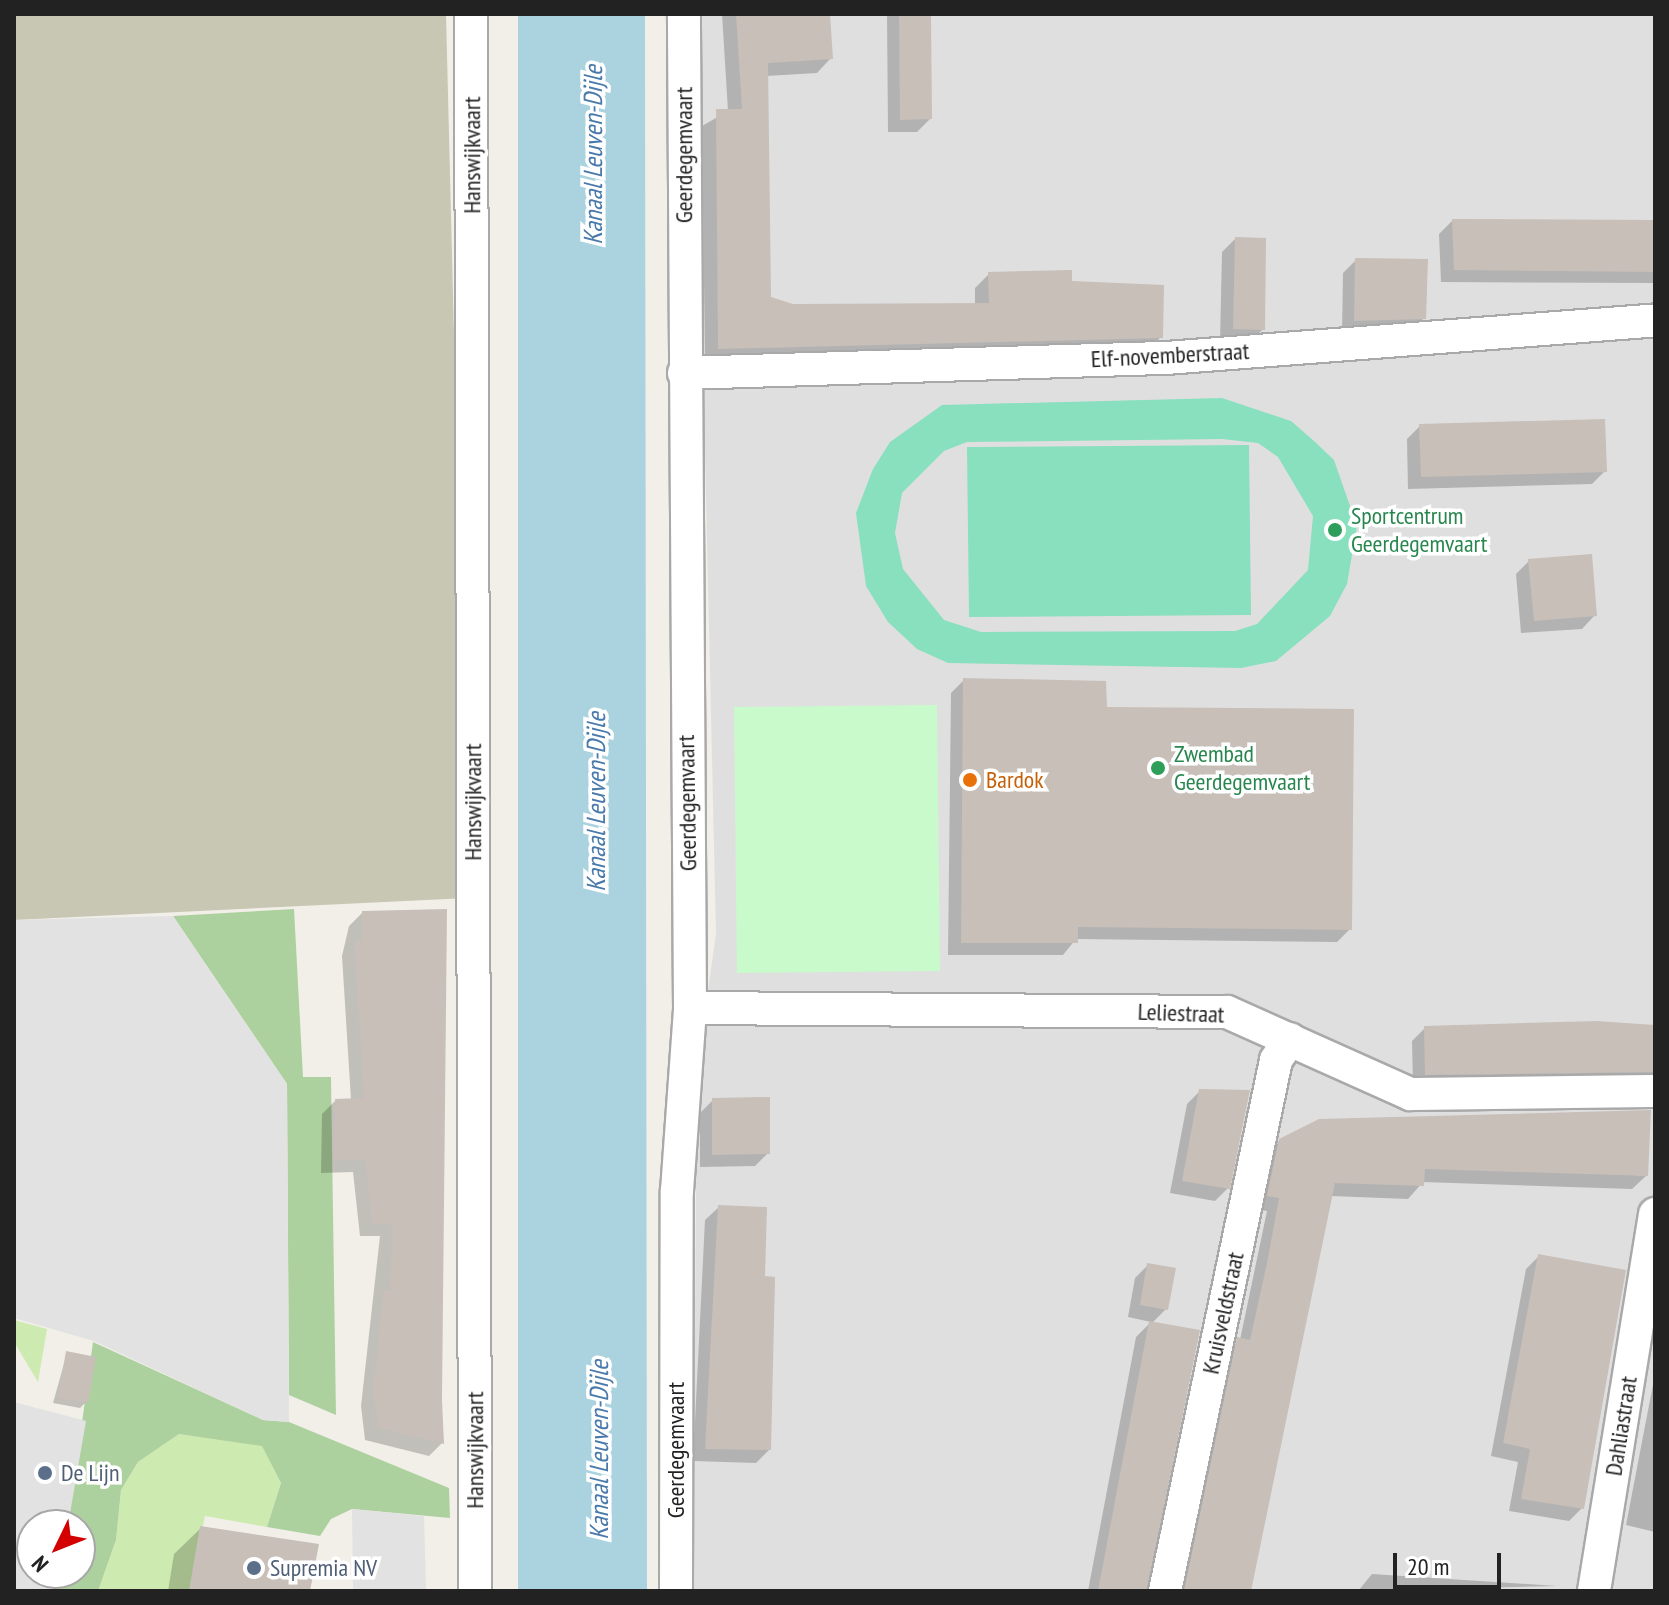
<!DOCTYPE html>
<style>
body{margin:0}
#map{position:relative;width:1669px;height:1605px;overflow:hidden;background:#f2efe9;font-family:"PT Sans Narrow",sans-serif}
div>[style]{position:absolute}
[style*='--x']{left:calc(var(--x)*1px);top:calc(var(--y)*1px);width:calc(var(--w)*1px);rotate:calc(var(--a)*1deg)}
.residential>*{inset:0;background:#e0dfdf}
.construction>*{inset:0;background:#c7c7b4}
.grass>*{inset:0;background:#cdebb0}
.forest>*{inset:0;background:#add19e}
.park>*{inset:0;background:#c8facc}
.pitch>*{inset:0;background:#88e0be}
.parking>*{inset:0;background:#e2e2e2}
.water>*{inset:0;background:#aad3df}
.shadow>*{inset:0;background:#0003}
.building>*{inset:0;background:#c7bfb8}
.roads{filter:drop-shadow(2px 0 #a9a9a9) drop-shadow(-2px 0 #a9a9a9) drop-shadow(0 2px #a9a9a9) drop-shadow(0 -2px #a9a9a9)}
.street>*{height:32px;margin:-16px;padding:0 16px;transform-origin:16px;border-radius:16px;background:#fff}
.dots>*{width:22px;height:22px;translate:-50% -50%;box-sizing:border-box;border:4px solid #fff;border-radius:50%}
span{translate:-50% -50%;white-space:nowrap;text-align:center;line-height:1.15;-webkit-text-stroke:7px #fff;paint-order:stroke}
.street-label{font-size:24px;color:#222}
.leisure-label{font-size:24px;color:#27864d}
.left{translate:0 -50%;text-align:left}
.food-label{font-size:24px;color:#c56008}
.service-label{font-size:24px;color:#4e5e75}
.water-label{font-size:26px;color:#4a7aab;font-style:italic}
.frame{position:absolute;inset:0;border:16px solid #222;pointer-events:none}
.north{position:absolute;left:16px;top:1509px;width:80px;height:80px;box-sizing:border-box;background:#fff;border:2px solid #a7a7a7;border-radius:50%;rotate:227deg;font-size:22px;font-weight:700;line-height:32px;text-align:center;color:#222}
.north::after{content:'';display:block;margin:auto;width:28px;height:36px;background:#d40000;clip-path:polygon(50% 0,100% 100%,50% 72%,0 100%)}
.scale{position:absolute;left:1393px;top:1553px;width:108px;height:36px;box-sizing:border-box;border:4px solid #222;border-top:0;padding-left:10px;font-size:24px;line-height:28px;white-space:nowrap;color:#222;-webkit-text-stroke:6px #fff;paint-order:stroke}
</style>
<div id="map">
<div class="residential">
<div style="clip-path:polygon(695px 14px,1655px 14px,1655px 1591px,693px 1591px,697px 1069px,716px 934px)"></div>
</div>
<div class="construction">
<div style="clip-path:polygon(14px 14px,446px 14px,468px 898px,14px 920px)"></div>
</div>
<div class="grass">
<div style="clip-path:polygon(14px 1320px,47px 1329px,38px 1382px,14px 1342px)"></div>
<div style="clip-path:polygon(179px 1434px,262px 1445px,281px 1483px,267px 1527px,205px 1516px,189px 1591px,98px 1591px,116px 1540px,121px 1490px,138px 1462px)"></div>
</div>
<div class="forest">
<div style="clip-path:polygon(294px 909px,303px 1077px,331px 1077px,336px 1415px,289px 1395px,287px 1084px,173px 916px)"></div>
<div style="clip-path:polygon(93px 1342px,263px 1420px,289px 1422px,449px 1488px,450px 1518px,352px 1509px,331px 1519px,320px 1536px,267px 1527px,281px 1483px,262px 1446px,179px 1434px,138px 1462px,121px 1490px,116px 1540px,98px 1591px,57px 1591px,60px 1573px,80px 1573px,80px 1525px,68px 1525px)"></div>
</div>
<div class="park">
<div style="clip-path:polygon(937px 705px,940px 971px,737px 973px,734px 707px)"></div>
</div>
<div class="pitch">
<div style="clip-path:polygon(evenodd,1222px 398px,1291px 421px,1314px 441px,1334px 460px,1357px 526px,1347px 584px,1330px 616px,1276px 661px,1241px 668px,948px 663px,917px 649px,888px 622px,866px 586px,856px 513px,873px 469px,890px 442px,942px 405px,1222px 398px,1222px 439px,1258px 443px,1278px 457px,1313px 516px,1308px 570px,1257px 624px,1235px 631px,981px 632px,944px 620px,903px 569px,895px 533px,902px 493px,944px 451px,967px 442px,1222px 439px)"></div>
<div style="clip-path:polygon(1249px 445px,1251px 615px,969px 617px,967px 447px)"></div>
</div>
<div class="parking">
<div style="clip-path:polygon(173px 916px,287px 1084px,289px 1422px,263px 1420px,94px 1341px,14px 1318px,14px 920px)"></div>
<div style="clip-path:polygon(14px 1402px,86px 1421px,68px 1525px,32px 1525px,32px 1573px,60px 1573px,57px 1591px,14px 1591px)"></div>
<div style="clip-path:polygon(352px 1509px,424px 1516px,426px 1591px,353px 1591px)"></div>
</div>
<div class="water">
<div style="clip-path:polygon(518px 14px,645px 14px,647px 1591px,518px 1591px)"></div>
</div>
<div class="shadow">
<div style="clip-path:polygon(722px 14px,828px 14px,831px 58px,817px 73px,766px 76px,769px 299px,793px 306px,975px 305px,975px 288px,989px 274px,1071px 283px,1161px 337px,1146px 351px,705px 362px,702px 126px,728px 111px)"></div>
<div style="clip-path:polygon(887px 14px,929px 14px,930px 119px,917px 132px,888px 132px)"></div>
<div style="clip-path:polygon(1452px 221px,1655px 221px,1655px 283px,1441px 282px,1439px 234px)"></div>
<div style="clip-path:polygon(1235px 239px,1263px 329px,1250px 342px,1220px 341px,1222px 252px)"></div>
<div style="clip-path:polygon(1356px 260px,1424px 318px,1411px 331px,1342px 333px,1343px 273px)"></div>
<div style="clip-path:polygon(1420px 426px,1605px 471px,1592px 484px,1408px 489px,1407px 439px)"></div>
<div style="clip-path:polygon(1529px 561px,1595px 615px,1582px 629px,1521px 633px,1516px 574px)"></div>
<div style="clip-path:polygon(964px 680px,1105px 709px,1350px 929px,1337px 942px,1076px 939px,1063px 955px,948px 955px,951px 693px)"></div>
<div style="clip-path:polygon(362px 913px,442px 1443px,429px 1456px,365px 1440px,361px 1406px,380px 1236px,360px 1236px,353px 1172px,321px 1173px,322px 1114px,336px 1100px,351px 1100px,342px 956px,349px 926px)"></div>
<div style="clip-path:polygon(1655px 1026px,1655px 1087px,1413px 1087px,1412px 1041px,1425px 1028px)"></div>
<div style="clip-path:polygon(1200px 1091px,1228px 1188px,1215px 1201px,1170px 1193px,1187px 1104px)"></div>
<div style="clip-path:polygon(713px 1100px,768px 1153px,755px 1166px,700px 1167px,700px 1113px)"></div>
<div style="clip-path:polygon(1280px 1141px,1646px 1176px,1632px 1189px,1423px 1182px,1408px 1199px,1330px 1196px,1249px 1591px,1175px 1591px,1224px 1353px,1240px 1340px,1267px 1211px,1254px 1209px,1266px 1155px)"></div>
<div style="clip-path:polygon(719px 1207px,769px 1450px,756px 1463px,693px 1461px,705px 1220px)"></div>
<div style="clip-path:polygon(1539px 1256px,1582px 1508px,1569px 1521px,1509px 1511px,1518px 1462px,1491px 1456px,1526px 1269px)"></div>
<div style="clip-path:polygon(1148px 1265px,1166px 1309px,1152px 1323px,1146px 1591px,1088px 1591px,1136px 1337px,1151px 1322px,1128px 1317px,1135px 1278px)"></div>
<div style="clip-path:polygon(67px 1353px,86px 1402px,80px 1408px,53px 1403px)"></div>
<div style="clip-path:polygon(1655px 1374px,1655px 1532px,1626px 1525px)"></div>
<div style="clip-path:polygon(201px 1528px,308px 1591px,168px 1591px,174px 1554px)"></div>
<div style="clip-path:polygon(1372px 1574px,1557px 1586px,1358px 1591px)"></div>
</div>
<div class="building">
<div style="clip-path:polygon(736px 14px,830px 14px,833px 59px,768px 63px,771px 297px,793px 304px,989px 303px,988px 272px,1072px 270px,1072px 281px,1164px 285px,1163px 338px,718px 349px,716px 109px,742px 109px)"></div>
<div style="clip-path:polygon(899px 14px,931px 14px,932px 119px,900px 120px)"></div>
<div style="clip-path:polygon(1452px 219px,1655px 220px,1655px 272px,1454px 270px)"></div>
<div style="clip-path:polygon(1235px 237px,1266px 238px,1265px 330px,1233px 329px)"></div>
<div style="clip-path:polygon(1355px 258px,1428px 259px,1426px 319px,1354px 321px)"></div>
<div style="clip-path:polygon(1605px 419px,1607px 472px,1421px 477px,1419px 424px)"></div>
<div style="clip-path:polygon(1592px 554px,1597px 616px,1534px 621px,1528px 559px)"></div>
<div style="clip-path:polygon(963px 678px,1106px 681px,1107px 707px,1354px 709px,1352px 930px,1078px 927px,1078px 943px,961px 943px)"></div>
<div style="clip-path:polygon(447px 909px,442px 1400px,444px 1444px,378px 1428px,373px 1391px,384px 1290px,390px 1290px,392px 1224px,372px 1224px,365px 1160px,333px 1160px,335px 1099px,364px 1098px,354px 941px,362px 941px,362px 911px)"></div>
<div style="clip-path:polygon(1596px 1021px,1655px 1025px,1655px 1072px,1425px 1075px,1424px 1026px)"></div>
<div style="clip-path:polygon(1199px 1089px,1250px 1090px,1230px 1189px,1182px 1181px)"></div>
<div style="clip-path:polygon(770px 1097px,770px 1154px,712px 1155px,712px 1098px)"></div>
<div style="clip-path:polygon(1651px 1110px,1648px 1176px,1425px 1169px,1424px 1186px,1335px 1183px,1251px 1591px,1184px 1591px,1237px 1337px,1250px 1340px,1267px 1263px,1279px 1198px,1267px 1196px,1279px 1139px,1319px 1119px)"></div>
<div style="clip-path:polygon(718px 1205px,767px 1207px,765px 1276px,775px 1277px,771px 1450px,705px 1449px)"></div>
<div style="clip-path:polygon(1538px 1254px,1626px 1270px,1584px 1509px,1521px 1499px,1530px 1449px,1503px 1443px)"></div>
<div style="clip-path:polygon(1147px 1263px,1176px 1268px,1168px 1310px,1140px 1305px)"></div>
<div style="clip-path:polygon(1149px 1321px,1200px 1330px,1147px 1591px,1098px 1591px)"></div>
<div style="clip-path:polygon(66px 1351px,96px 1357px,88px 1403px,58px 1398px)"></div>
<div style="clip-path:polygon(200px 1526px,319px 1544px,310px 1591px,189px 1591px)"></div>
</div>
<div class="roads">
<div class="street">
<div style="--x:471;--y:14;--w:1577;--a:89.85"></div>
<div style="--x:684;--y:373;--w:482;--a:-1.8"></div>
<div style="--x:1166;--y:358;--w:490;--a:-4.4"></div>
<div style="--x:690;--y:1008;--w:537;--a:0.43"></div>
<div style="--x:1227;--y:1012;--w:201;--a:24.1"></div>
<div style="--x:1410;--y:1094;--w:245;--a:-0.7"></div>
<div style="--x:676;--y:1591;--w:400;--a:-89.9"></div>
<div style="--x:677;--y:1191;--w:183;--a:-85.9"></div>
<div style="--x:690;--y:1008;--w:994;--a:-90.35"></div>
<div style="--x:1165;--y:1591;--w:542;--a:-78.19"></div>
<div style="--x:1276;--y:1060;--w:25;--a:-56"></div>
<div style="--x:1594;--y:1591;--w:382;--a:-80.8"></div>
</div>
</div>
<div class="dots">
<div style="left:1335px;top:530px;background:#2e9e5b"></div>
<div style="left:1158px;top:768px;background:#2e9e5b"></div>
<div style="left:970px;top:780px;background:#e8710a"></div>
<div style="left:45px;top:1473px;background:#5c6f8a"></div>
<div style="left:254px;top:1568px;background:#5c6f8a"></div>
</div>
<div class="street-label">
<span style="left:472px;top:155px;rotate:-90deg">Hanswijkvaart</span>
<span style="left:684px;top:155px;rotate:-90deg">Geerdegemvaart</span>
<span style="left:1170px;top:355px;rotate:-3deg">Elf-novemberstraat</span>
<span style="left:473px;top:802px;rotate:-90deg">Hanswijkvaart</span>
<span style="left:687px;top:803px;rotate:-91deg">Geerdegemvaart</span>
<span style="left:1181px;top:1013px;rotate:2deg">Leliestraat</span>
<span style="left:1223px;top:1313px;rotate:-78deg">Kruisveldstraat</span>
<span style="left:1621px;top:1426px;rotate:-81deg">Dahliastraat</span>
<span style="left:475px;top:1450px;rotate:-90deg">Hanswijkvaart</span>
<span style="left:676px;top:1450px;rotate:-90deg">Geerdegemvaart</span>
</div>
<div class="leisure-label">
<span class="left" style="left:1351px;top:530px">Sportcentrum<br>Geerdegemvaart</span>
<span class="left" style="left:1174px;top:768px">Zwembad<br>Geerdegemvaart</span>
</div>
<div class="food-label">
<span class="left" style="left:986px;top:780px">Bardok</span>
</div>
<div class="service-label">
<span class="left" style="left:61px;top:1473px">De Lijn</span>
<span class="left" style="left:270px;top:1568px">Supremia NV</span>
</div>
<div class="water-label">
<span style="left:593px;top:155px;rotate:-90deg">Kanaal Leuven-Dijle</span>
<span style="left:596px;top:802px;rotate:-90deg">Kanaal Leuven-Dijle</span>
<span style="left:599px;top:1450px;rotate:-90deg">Kanaal Leuven-Dijle</span>
</div>
<div class="frame"></div>
<div class="north">N</div>
<div class="scale">20 m</div>
</div>
